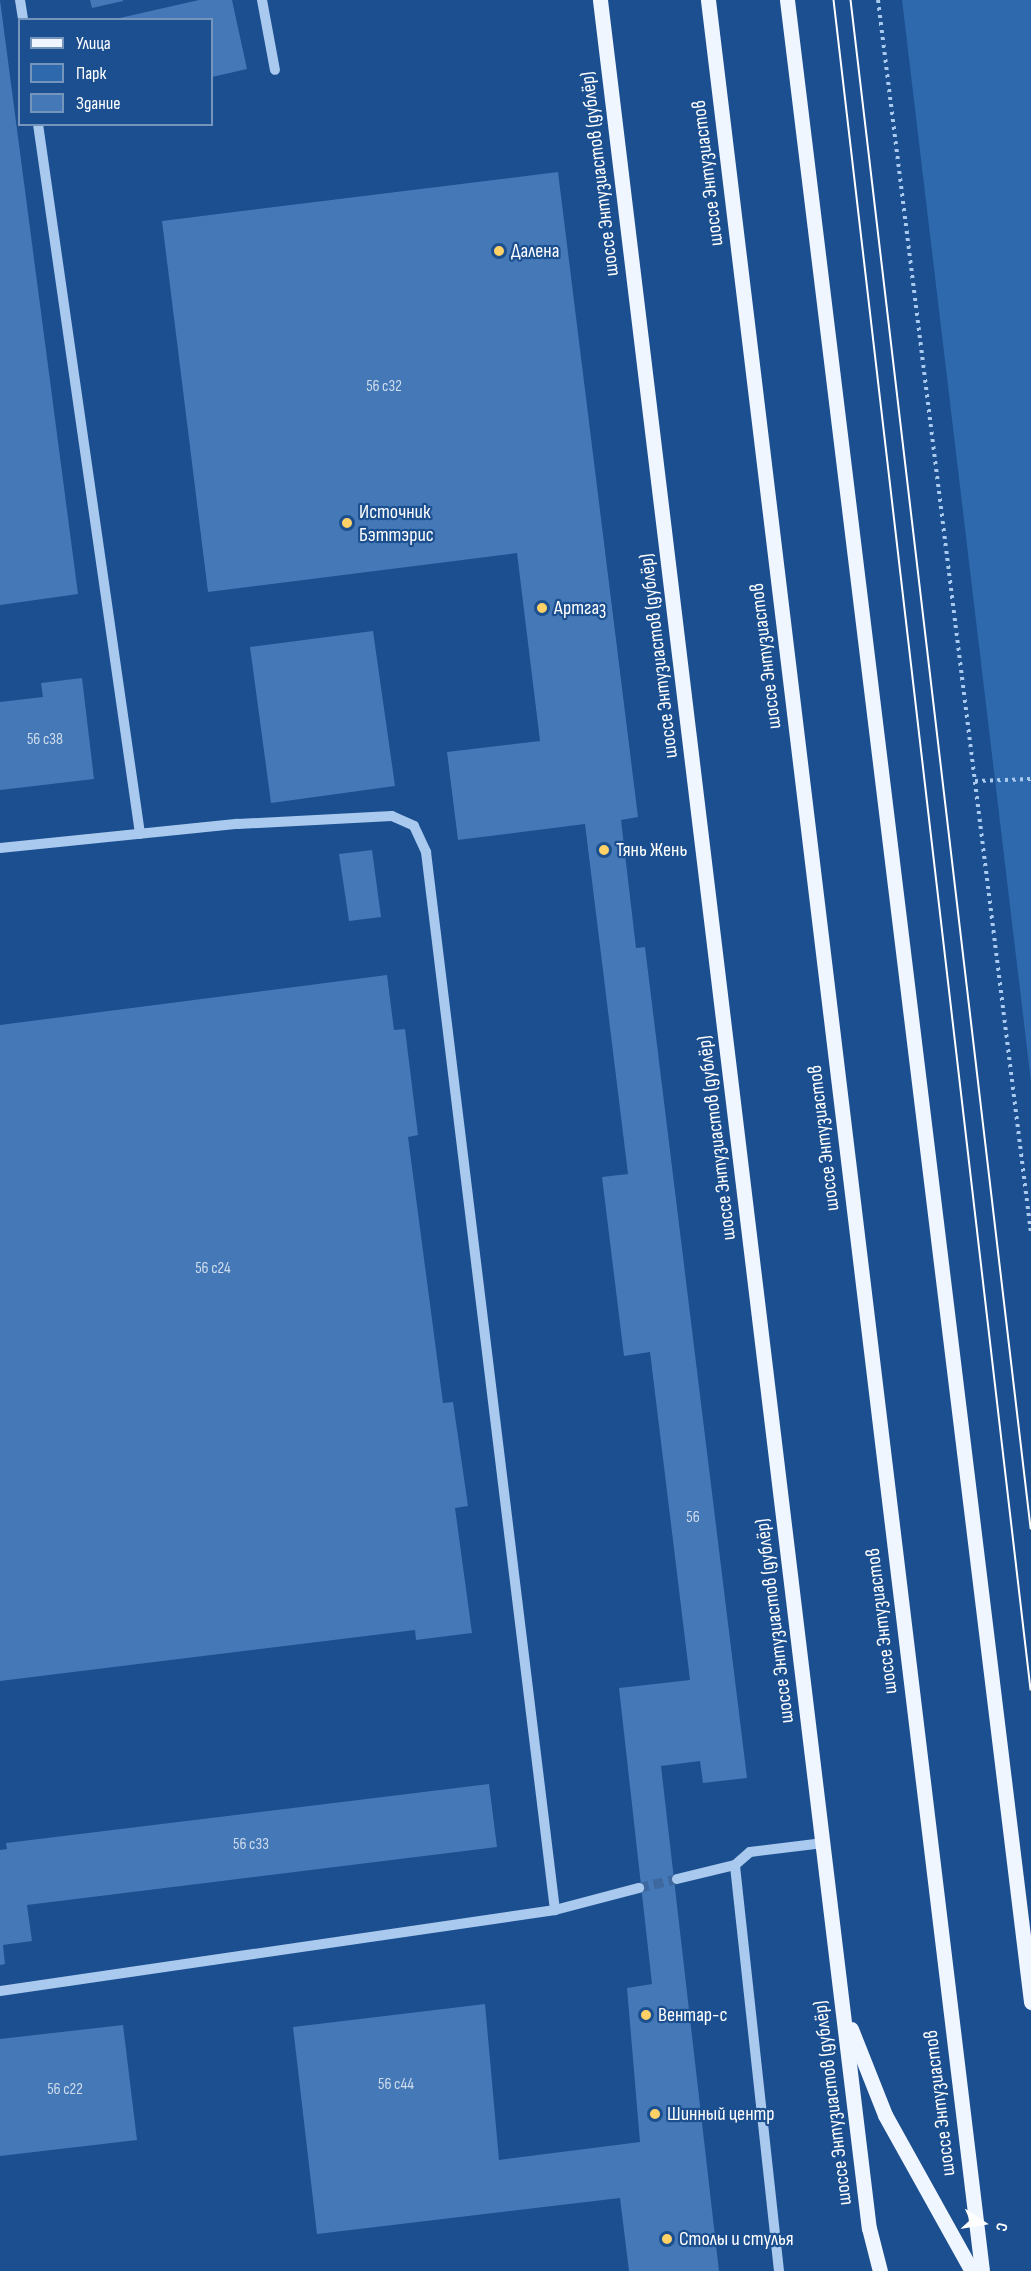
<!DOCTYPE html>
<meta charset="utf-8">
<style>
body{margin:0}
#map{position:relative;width:1031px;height:2271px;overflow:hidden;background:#1b4f8f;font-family:"Sofia Sans Condensed",sans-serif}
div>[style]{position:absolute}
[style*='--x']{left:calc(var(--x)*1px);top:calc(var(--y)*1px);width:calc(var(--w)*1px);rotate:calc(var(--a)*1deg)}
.green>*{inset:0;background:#2e69ad}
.building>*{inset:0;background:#4478b7}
.minor-tunnel>*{height:10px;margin-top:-5px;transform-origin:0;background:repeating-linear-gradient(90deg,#3d69a0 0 10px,transparent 0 15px)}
.path>*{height:4px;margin-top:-2px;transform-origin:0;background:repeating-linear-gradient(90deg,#a9c9ee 0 3px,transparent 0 7.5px)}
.minor>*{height:10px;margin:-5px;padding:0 5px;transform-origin:5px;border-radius:5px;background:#a9c9ee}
.major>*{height:15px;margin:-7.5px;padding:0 7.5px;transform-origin:7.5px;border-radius:7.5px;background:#f0f6ff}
.tram>*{height:1.5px;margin:-0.75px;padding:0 0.75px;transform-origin:0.75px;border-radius:0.75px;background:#fff}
.dots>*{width:16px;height:16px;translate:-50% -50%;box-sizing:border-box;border:3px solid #1b4f8f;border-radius:50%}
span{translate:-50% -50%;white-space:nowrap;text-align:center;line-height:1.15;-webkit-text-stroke:4.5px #1b4f8f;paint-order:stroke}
.number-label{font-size:16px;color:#d0dded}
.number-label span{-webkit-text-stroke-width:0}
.street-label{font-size:20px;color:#fff}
.poi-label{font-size:20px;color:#fff}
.left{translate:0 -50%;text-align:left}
.legend{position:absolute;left:18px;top:18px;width:195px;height:108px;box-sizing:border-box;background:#1b4f8f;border:2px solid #7695bc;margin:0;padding:8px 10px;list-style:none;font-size:18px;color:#fff}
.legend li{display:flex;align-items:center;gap:12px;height:30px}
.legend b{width:30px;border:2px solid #7695bc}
.north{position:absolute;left:953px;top:2193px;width:60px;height:60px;-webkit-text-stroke:4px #1b4f8f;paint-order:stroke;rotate:102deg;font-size:16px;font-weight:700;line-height:24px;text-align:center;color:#fff}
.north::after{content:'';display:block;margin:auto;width:21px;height:27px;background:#fff;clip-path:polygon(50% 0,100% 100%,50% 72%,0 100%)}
</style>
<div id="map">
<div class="green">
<div style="clip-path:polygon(902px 0,1031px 0,1031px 1082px)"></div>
</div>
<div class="building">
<div style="clip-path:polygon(0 0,78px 594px,0 605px)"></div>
<div style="clip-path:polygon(90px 0,123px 0,123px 1px,92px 8px)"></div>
<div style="clip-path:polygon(199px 0,232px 0,247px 69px,212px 77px,212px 20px,111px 20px)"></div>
<div style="clip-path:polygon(558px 172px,638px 817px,621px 820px,636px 948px,645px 947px,747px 1778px,703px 1783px,700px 1761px,661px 1766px,719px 2271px,629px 2271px,620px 2198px,317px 2234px,293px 2027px,485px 2004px,499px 2160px,640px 2142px,627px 1988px,652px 1984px,619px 1688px,690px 1680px,650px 1352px,624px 1356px,602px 1177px,628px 1174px,585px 824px,458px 840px,447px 752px,540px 741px,517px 553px,208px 592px,162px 221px)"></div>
<div style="clip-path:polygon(373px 631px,395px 786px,271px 803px,250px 647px)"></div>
<div style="clip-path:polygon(82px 678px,94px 779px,0 790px,0 702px,43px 697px,41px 683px)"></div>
<div style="clip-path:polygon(372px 850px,381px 917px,349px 921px,339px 854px)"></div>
<div style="clip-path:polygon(387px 975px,394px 1030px,405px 1029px,418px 1135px,408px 1137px,443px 1403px,453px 1402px,468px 1506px,455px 1508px,472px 1633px,416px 1640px,415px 1630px,0 1681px,0 1025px)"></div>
<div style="clip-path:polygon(489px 1784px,497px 1847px,27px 1905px,32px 1941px,3px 1945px,5px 1964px,0 1965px,0 1850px,7px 1849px,6px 1843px)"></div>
<div style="clip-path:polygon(123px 2025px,137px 2140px,0 2156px,0 2039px)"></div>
</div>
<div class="minor-tunnel">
<div style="--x:639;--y:1888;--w:39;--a:-13"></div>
</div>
<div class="path">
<div style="--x:878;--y:0;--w:1243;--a:82.93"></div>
<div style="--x:975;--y:781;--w:56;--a:-2"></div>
</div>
<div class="minor">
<div style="--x:20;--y:0;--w:20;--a:81"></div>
<div style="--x:262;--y:0;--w:71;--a:79.5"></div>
<div style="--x:38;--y:124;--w:717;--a:81.82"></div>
<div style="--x:0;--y:848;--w:239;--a:-5.8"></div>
<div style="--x:238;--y:824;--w:154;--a:-3"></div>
<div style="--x:392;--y:816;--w:24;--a:24"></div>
<div style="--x:414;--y:826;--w:29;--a:65"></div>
<div style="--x:426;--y:852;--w:1066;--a:83.05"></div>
<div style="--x:677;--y:1879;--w:60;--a:-13.6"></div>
<div style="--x:0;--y:1991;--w:561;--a:-8.3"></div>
<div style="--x:555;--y:1910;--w:87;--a:-14.7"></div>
<div style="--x:779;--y:2271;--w:408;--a:-96.2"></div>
<div style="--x:735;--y:1865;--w:20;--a:-41"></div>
<div style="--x:750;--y:1852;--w:74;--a:-7"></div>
</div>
<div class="major">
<div style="--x:600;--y:0;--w:2244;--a:83.12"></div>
<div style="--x:869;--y:2228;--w:44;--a:75.7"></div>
<div style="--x:708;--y:0;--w:2287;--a:83.12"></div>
<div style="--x:787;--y:0;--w:2017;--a:83.05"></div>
<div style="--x:851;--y:2029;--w:92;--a:68.4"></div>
<div style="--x:885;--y:2115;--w:179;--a:60.9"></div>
</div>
<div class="tram">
<div style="--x:834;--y:0;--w:1701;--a:83.35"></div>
<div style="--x:851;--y:0;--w:1539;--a:83.28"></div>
</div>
<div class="dots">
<div style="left:499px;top:251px;background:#ffd166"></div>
<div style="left:347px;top:523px;background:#ffd166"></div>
<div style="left:542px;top:608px;background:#ffd166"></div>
<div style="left:604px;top:850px;background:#ffd166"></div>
<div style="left:646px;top:2015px;background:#ffd166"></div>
<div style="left:655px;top:2114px;background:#ffd166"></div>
<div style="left:667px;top:2239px;background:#ffd166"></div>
</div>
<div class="number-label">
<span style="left:384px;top:387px">56 с32</span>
<span style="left:45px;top:740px">56 с38</span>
<span style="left:213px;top:1269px">56 с24</span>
<span style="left:693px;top:1518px">56</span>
<span style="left:251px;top:1845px">56 с33</span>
<span style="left:396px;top:2085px">56 с44</span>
<span style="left:65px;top:2090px">56 с22</span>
</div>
<div class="street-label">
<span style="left:708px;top:173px;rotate:-97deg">шоссе Энтузиастов</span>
<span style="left:600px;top:174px;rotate:-97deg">шоссе Энтузиастов (дублёр)</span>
<span style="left:659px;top:656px;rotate:-97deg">шоссе Энтузиастов (дублёр)</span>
<span style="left:766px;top:656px;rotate:-97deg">шоссе Энтузиастов</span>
<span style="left:717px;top:1138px;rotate:-97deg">шоссе Энтузиастов (дублёр)</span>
<span style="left:824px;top:1138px;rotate:-97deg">шоссе Энтузиастов</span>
<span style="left:775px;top:1621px;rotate:-97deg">шоссе Энтузиастов (дублёр)</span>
<span style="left:882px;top:1621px;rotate:-97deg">шоссе Энтузиастов</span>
<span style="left:833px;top:2103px;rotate:-97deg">шоссе Энтузиастов (дублёр)</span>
<span style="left:940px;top:2103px;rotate:-97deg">шоссе Энтузиастов</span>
</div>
<div class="poi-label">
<span class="left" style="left:511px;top:251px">Далена</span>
<span class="left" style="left:359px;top:524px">Источник<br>Бэттэрис</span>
<span class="left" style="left:554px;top:608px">Артгаз</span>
<span class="left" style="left:616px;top:850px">Тянь Жень</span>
<span class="left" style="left:658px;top:2015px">Вентар-с</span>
<span class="left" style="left:667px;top:2114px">Шинный центр</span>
<span class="left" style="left:679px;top:2239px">Столы и стулья</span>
</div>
<ul class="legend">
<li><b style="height:8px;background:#f0f6ff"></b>Улица</li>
<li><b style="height:16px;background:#2e69ad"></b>Парк</li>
<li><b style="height:16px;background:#4478b7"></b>Здание</li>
</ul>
<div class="north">С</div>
</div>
